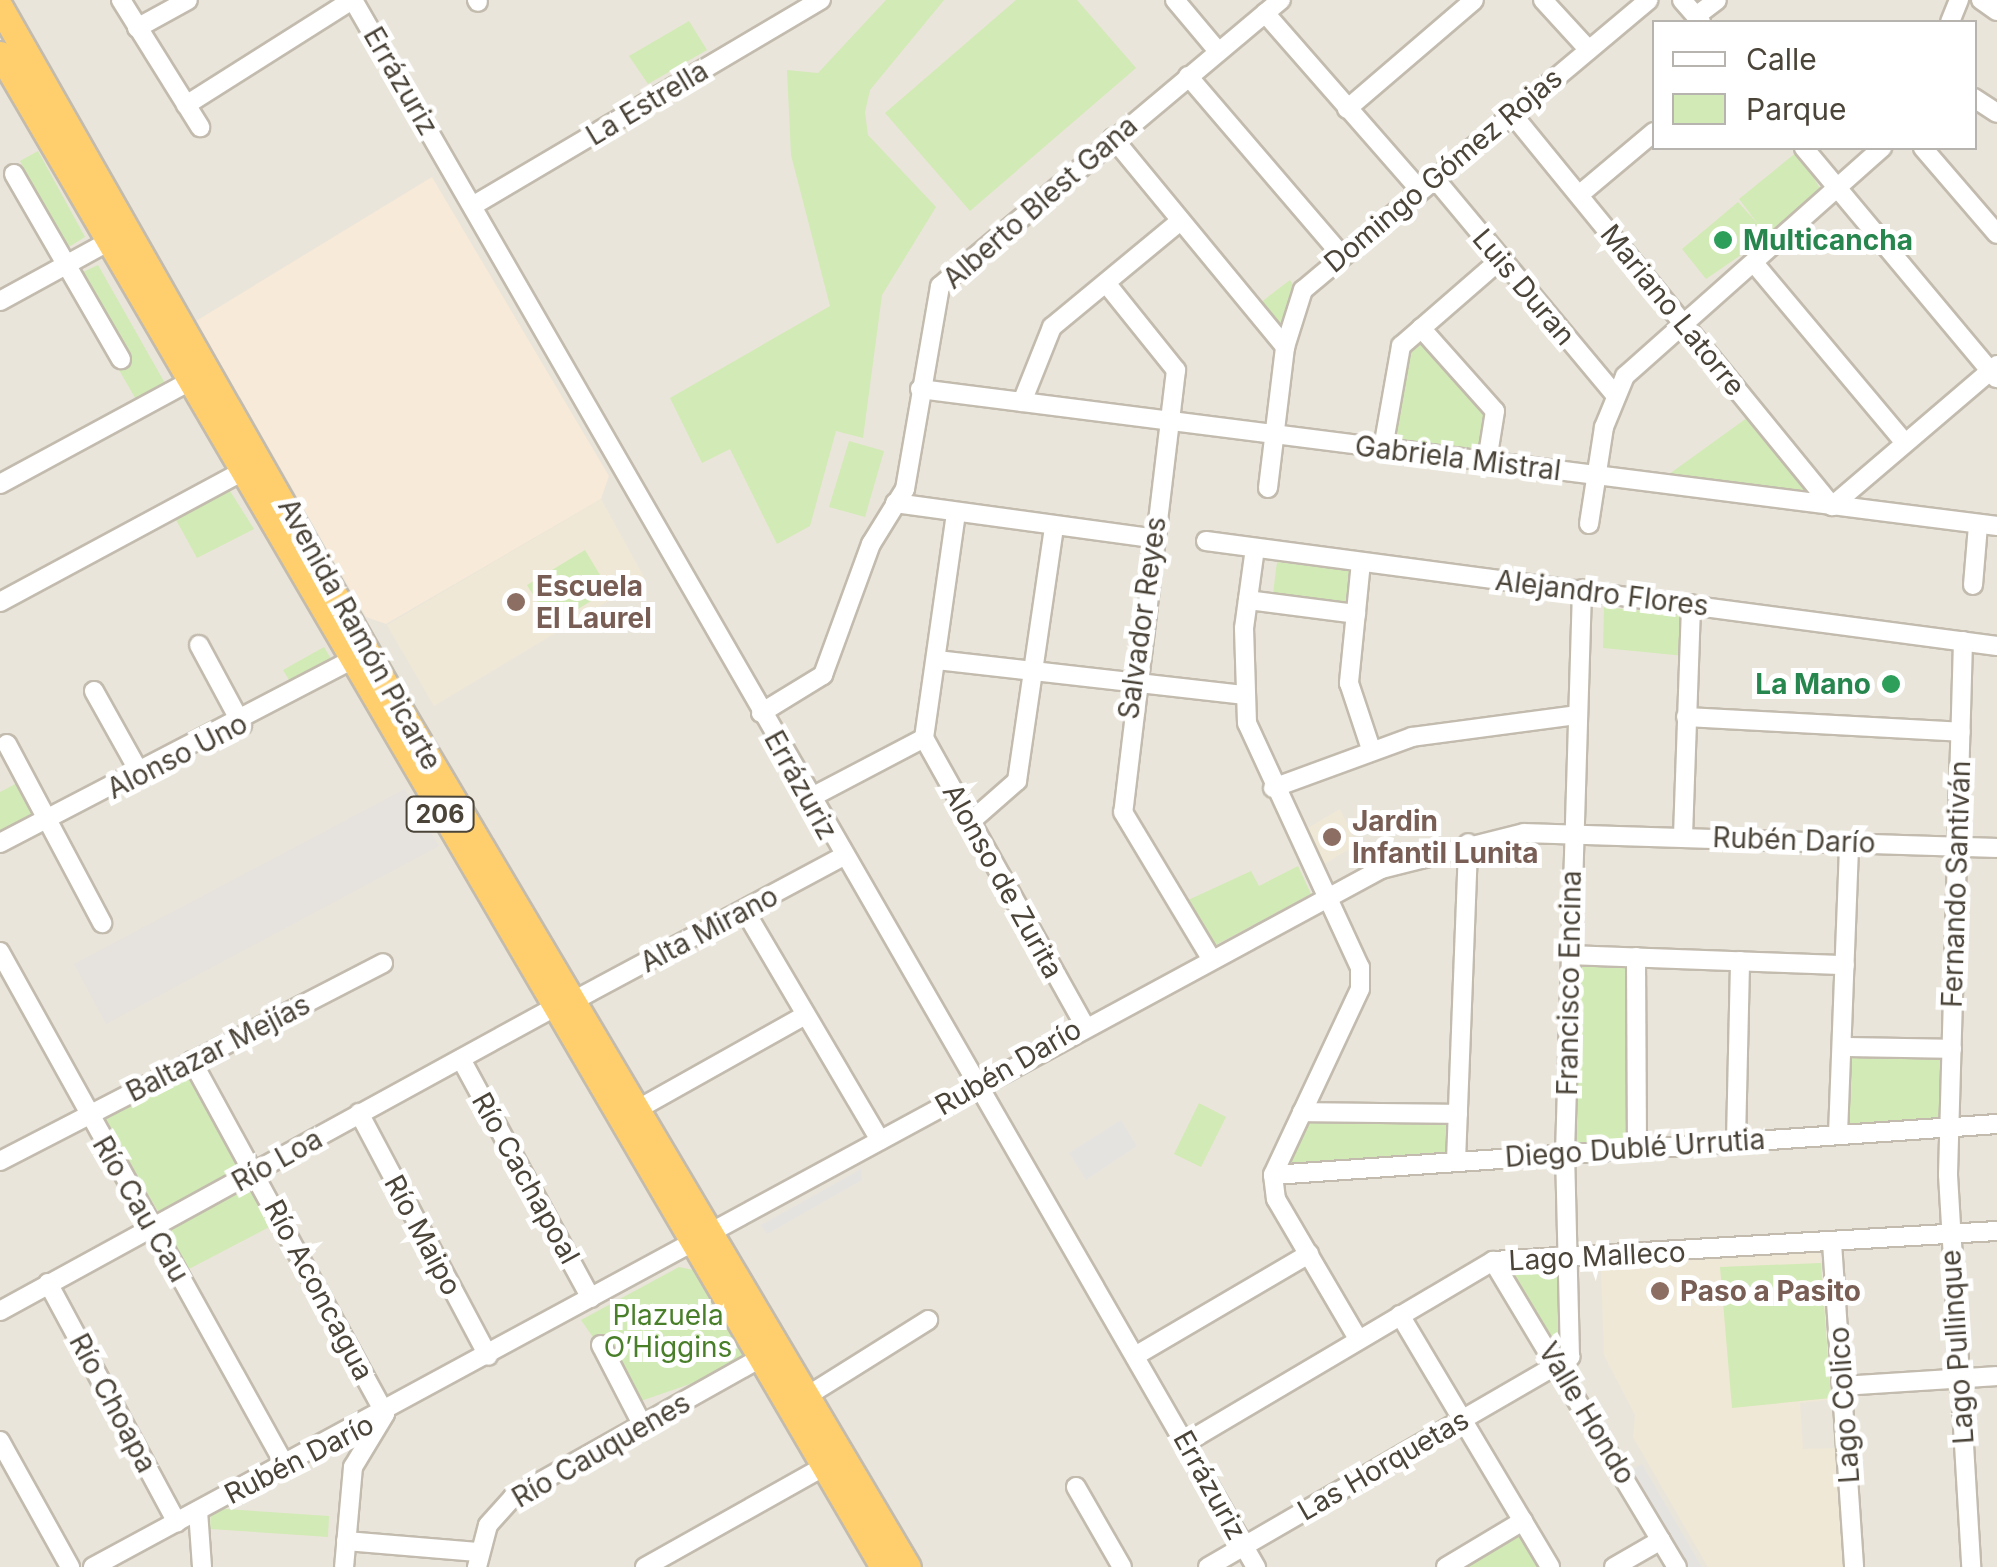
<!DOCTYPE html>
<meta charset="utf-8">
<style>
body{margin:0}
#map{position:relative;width:1997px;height:1567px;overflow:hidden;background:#f6f3ec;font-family:Inter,sans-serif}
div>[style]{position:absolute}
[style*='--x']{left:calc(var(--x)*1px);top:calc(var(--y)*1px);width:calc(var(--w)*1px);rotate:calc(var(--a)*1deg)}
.residential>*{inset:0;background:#eae5da}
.commercial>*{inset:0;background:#f7ead8}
.industrial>*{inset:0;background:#e6e2dd}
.education>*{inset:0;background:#efe8d6}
.green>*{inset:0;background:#d2eab5}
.parking>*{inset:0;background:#e5e3e0}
.roads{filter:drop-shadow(2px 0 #c2bbae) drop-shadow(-2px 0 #c2bbae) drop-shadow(0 2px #c2bbae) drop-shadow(0 -2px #c2bbae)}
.minor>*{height:18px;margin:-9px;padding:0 9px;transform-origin:9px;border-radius:9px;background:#fff}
.highway>*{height:25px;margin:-12.5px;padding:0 12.5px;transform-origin:12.5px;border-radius:12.5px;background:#ffcf6e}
.dots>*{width:28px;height:28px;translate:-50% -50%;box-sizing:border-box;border:5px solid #fff;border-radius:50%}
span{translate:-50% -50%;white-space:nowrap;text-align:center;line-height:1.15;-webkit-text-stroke:10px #fff;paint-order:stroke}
.shield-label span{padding:2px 8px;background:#fff;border:2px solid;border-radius:8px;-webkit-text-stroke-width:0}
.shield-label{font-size:25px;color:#4b4439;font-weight:700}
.street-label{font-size:28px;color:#4b4439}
.leisure-label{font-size:28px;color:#27864d;font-weight:700}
.left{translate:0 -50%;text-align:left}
.right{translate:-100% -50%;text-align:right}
.education-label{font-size:28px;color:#785e54;font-weight:700}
.park-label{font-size:28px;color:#4a7f2a}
.legend{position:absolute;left:1652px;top:20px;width:325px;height:130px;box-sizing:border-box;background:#fff;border:2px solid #b7b4b0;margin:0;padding:12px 18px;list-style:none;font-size:30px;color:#4b4439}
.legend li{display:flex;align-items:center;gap:20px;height:50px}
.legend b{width:50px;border:2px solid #b7b4b0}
</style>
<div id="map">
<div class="residential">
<div style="clip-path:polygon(evenodd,0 0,1997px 0,1997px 1567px,0 1567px,0 0,1654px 22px,1974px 22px,1974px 148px,1654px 148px,1654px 22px)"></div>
</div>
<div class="commercial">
<div style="clip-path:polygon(432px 177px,609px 476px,601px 499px,386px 624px,366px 617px,196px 321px)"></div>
</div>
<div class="industrial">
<div style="clip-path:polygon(405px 789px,439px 846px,106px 1024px,74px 964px)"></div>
</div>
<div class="education">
<div style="clip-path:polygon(601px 499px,645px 579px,434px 706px,387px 625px)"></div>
<div style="clip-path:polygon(1340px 809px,1357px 844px,1323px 865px,1306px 829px)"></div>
<div style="clip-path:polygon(1820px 1252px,1835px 1399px,1800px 1403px,1803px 1449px,1839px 1448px,1847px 1567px,1708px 1567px,1633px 1437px,1635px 1415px,1604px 1355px,1601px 1266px)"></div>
</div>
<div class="green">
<div style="clip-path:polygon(886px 0,944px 0,870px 90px,865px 112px,868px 135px,936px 207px,882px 295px,863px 438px,836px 431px,810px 526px,777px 544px,730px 449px,702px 463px,670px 398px,830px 306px,791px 155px,787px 70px,818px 73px)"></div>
<div style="clip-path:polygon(1016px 0,1077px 0,1136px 68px,970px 211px,885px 113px)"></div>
<div style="clip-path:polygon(689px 21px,707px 50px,648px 84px,629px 56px)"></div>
<div style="clip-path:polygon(38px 151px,85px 237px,67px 248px,20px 161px)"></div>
<div style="clip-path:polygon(1798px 151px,1825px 197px,1706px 279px,1682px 249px,1738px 202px,1758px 224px,1739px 199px)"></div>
<div style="clip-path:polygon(98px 265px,166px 385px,138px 403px,115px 363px,131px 354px,83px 272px)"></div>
<div style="clip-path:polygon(1290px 280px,1295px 288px,1279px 326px,1260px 303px)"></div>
<div style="clip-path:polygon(1427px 339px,1488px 416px,1483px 455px,1386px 442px,1395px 366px)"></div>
<div style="clip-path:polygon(1751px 415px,1814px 490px,1810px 497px,1665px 477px)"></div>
<div style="clip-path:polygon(849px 441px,884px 451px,865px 517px,829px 507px)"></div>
<div style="clip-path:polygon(230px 491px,254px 529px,197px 558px,175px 518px)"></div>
<div style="clip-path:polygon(585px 550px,609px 590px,552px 625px,527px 585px)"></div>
<div style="clip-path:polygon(1277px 562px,1351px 571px,1347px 610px,1272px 601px)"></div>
<div style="clip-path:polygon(1604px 607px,1686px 615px,1685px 656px,1603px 648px)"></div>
<div style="clip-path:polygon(324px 647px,333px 662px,292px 685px,283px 670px)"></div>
<div style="clip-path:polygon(21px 781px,39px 817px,0 835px,0 792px)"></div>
<div style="clip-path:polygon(1298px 866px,1311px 894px,1212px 947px,1186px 901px,1251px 871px,1259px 886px)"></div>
<div style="clip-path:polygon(1578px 966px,1630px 968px,1629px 1143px,1572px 1146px)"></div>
<div style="clip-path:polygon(1849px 1054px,1942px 1054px,1943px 1119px,1847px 1125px)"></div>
<div style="clip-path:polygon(191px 1066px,246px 1171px,161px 1217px,104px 1117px)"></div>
<div style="clip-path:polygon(1199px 1103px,1226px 1117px,1201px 1167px,1174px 1154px)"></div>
<div style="clip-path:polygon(1308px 1116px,1452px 1116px,1451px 1158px,1282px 1170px)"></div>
<div style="clip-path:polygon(254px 1180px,277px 1223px,185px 1271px,162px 1228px)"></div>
<div style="clip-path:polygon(1821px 1263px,1831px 1398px,1732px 1408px,1720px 1267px)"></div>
<div style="clip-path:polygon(1560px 1266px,1566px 1348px,1557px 1351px,1509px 1275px)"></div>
<div style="clip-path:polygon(679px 1267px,693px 1270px,743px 1353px,739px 1367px,638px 1402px,581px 1320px)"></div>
<div style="clip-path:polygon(211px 1508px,329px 1516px,328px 1537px,210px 1529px)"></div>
<div style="clip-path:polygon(1520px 1531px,1542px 1567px,1460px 1567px)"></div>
</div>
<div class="parking">
<div style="clip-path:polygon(1121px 1120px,1137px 1146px,1086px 1180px,1069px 1153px)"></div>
<div style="clip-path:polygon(861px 1169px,862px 1180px,767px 1234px,761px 1225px)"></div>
<div style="clip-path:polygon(1642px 1464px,1702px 1567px,1687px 1567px,1630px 1471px)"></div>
</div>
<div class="roads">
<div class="minor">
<div style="--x:121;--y:0;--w:150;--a:58.1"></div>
<div style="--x:353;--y:0;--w:1809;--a:60.05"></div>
<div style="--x:477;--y:0;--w:2;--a:63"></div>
<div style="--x:1175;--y:0;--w:65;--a:50"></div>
<div style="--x:1543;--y:0;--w:65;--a:47.5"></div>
<div style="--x:1682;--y:0;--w:29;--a:49"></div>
<div style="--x:1981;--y:0;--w:19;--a:35"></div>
<div style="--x:1265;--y:13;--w:235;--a:48.8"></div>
<div style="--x:1696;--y:16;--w:26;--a:-37"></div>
<div style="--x:1950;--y:22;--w:24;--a:-68"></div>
<div style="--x:137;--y:28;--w:58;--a:-28.8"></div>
<div style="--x:1188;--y:76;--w:232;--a:49.4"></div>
<div style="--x:1974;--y:98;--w:27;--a:33"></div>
<div style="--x:186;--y:105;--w:196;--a:-32.3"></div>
<div style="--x:1347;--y:109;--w:167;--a:-40.6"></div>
<div style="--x:1513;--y:115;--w:505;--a:50.79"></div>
<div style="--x:1832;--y:506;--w:217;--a:-40.5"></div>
<div style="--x:1113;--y:138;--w:271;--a:50.5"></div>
<div style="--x:1804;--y:148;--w:300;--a:50.1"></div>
<div style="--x:1923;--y:148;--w:113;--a:49.3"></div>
<div style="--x:14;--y:174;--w:214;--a:60"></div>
<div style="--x:1436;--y:180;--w:278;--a:50.2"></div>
<div style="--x:1579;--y:195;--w:98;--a:-40"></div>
<div style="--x:474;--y:205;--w:403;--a:-30.6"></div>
<div style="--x:1754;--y:263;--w:234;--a:50"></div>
<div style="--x:1106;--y:283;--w:112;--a:51.2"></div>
<div style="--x:1176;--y:370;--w:445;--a:96.8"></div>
<div style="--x:1123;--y:812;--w:167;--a:59"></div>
<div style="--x:0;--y:301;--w:131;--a:-28.7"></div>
<div style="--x:1421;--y:328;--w:111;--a:48.3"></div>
<div style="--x:1495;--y:411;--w:51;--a:99.1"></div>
<div style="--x:920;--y:389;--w:1086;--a:7.25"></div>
<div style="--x:1022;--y:402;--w:81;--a:-68.2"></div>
<div style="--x:1052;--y:327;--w:166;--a:-39.6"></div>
<div style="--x:1383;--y:448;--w:104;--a:-80"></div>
<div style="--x:1401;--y:346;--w:131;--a:-41"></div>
<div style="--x:0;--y:484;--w:213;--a:-28.4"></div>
<div style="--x:1268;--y:488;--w:142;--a:-83.1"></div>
<div style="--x:1285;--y:347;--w:60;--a:-72.5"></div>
<div style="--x:1303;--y:290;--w:451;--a:-40"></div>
<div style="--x:895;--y:503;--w:259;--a:7.8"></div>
<div style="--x:1589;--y:524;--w:98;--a:-81.2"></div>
<div style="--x:1604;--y:427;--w:55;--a:-67.6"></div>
<div style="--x:1625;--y:376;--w:344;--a:-41.6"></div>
<div style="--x:1206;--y:541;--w:798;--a:7.56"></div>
<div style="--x:1255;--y:548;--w:81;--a:97.8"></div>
<div style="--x:1244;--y:628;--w:95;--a:88.2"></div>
<div style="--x:1247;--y:723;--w:269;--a:65.2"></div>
<div style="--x:1360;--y:967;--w:22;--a:90"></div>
<div style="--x:1360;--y:989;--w:205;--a:115.1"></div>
<div style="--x:1361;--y:562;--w:122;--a:95.7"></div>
<div style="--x:1349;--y:683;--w:70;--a:71.6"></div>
<div style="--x:1973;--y:585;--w:59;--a:-85.2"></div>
<div style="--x:1248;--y:600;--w:109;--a:7.4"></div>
<div style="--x:0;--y:602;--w:272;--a:-28.3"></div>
<div style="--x:1963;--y:641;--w:534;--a:91.61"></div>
<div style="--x:1948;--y:1175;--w:393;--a:86.6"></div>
<div style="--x:199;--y:645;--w:91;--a:61.7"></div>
<div style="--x:937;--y:660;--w:308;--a:6.5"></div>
<div style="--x:94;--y:691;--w:96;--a:60.8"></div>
<div style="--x:761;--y:713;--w:73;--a:-31.5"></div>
<div style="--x:823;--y:675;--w:140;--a:-69.9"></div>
<div style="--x:871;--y:544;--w:65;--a:-58.3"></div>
<div style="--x:905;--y:489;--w:206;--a:-80.2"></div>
<div style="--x:940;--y:286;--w:445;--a:-40"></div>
<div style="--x:1686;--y:717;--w:275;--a:3.1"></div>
<div style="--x:924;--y:738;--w:326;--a:60.8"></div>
<div style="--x:924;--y:738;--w:226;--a:-81.9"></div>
<div style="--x:7;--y:744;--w:203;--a:62"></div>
<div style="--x:1273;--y:788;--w:148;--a:-20.1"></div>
<div style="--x:1412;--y:737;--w:166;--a:-7.6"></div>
<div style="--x:808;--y:799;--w:131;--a:-27.7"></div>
<div style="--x:969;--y:823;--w:64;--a:-41.2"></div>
<div style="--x:1017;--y:781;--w:257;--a:-81.7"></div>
<div style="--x:1683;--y:836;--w:232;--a:-88"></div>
<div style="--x:0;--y:843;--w:394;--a:-27.5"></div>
<div style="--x:745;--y:911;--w:266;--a:59.5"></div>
<div style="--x:0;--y:952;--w:587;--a:60.95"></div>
<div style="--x:1570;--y:955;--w:275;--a:2.1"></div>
<div style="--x:1636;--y:957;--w:189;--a:89.7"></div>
<div style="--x:575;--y:1000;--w:303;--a:-28.2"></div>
<div style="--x:1842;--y:1047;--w:110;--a:1"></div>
<div style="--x:461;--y:1059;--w:272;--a:61.5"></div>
<div style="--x:192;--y:1061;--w:402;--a:61.3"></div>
<div style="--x:385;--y:1414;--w:62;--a:121.1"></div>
<div style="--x:353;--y:1467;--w:100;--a:95.1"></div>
<div style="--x:638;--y:1109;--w:190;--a:-29.3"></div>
<div style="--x:1302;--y:1112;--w:156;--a:0.7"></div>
<div style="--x:359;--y:1113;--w:275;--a:62"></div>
<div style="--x:1838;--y:1134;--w:292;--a:-87.8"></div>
<div style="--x:1736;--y:1140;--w:179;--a:-88.7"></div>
<div style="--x:0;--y:1161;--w:431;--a:-27.3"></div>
<div style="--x:1456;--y:1161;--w:318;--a:-87.8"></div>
<div style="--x:1273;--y:1175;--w:726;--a:-4.03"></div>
<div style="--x:1273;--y:1175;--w:24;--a:83"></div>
<div style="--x:1276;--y:1199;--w:162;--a:59.6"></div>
<div style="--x:1832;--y:1243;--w:325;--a:86.1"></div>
<div style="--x:1493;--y:1261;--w:357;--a:59"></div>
<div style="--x:48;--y:1283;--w:272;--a:61.7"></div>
<div style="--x:0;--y:1311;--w:631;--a:-28.72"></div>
<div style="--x:1400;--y:1315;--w:293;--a:59.2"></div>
<div style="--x:601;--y:1345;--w:91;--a:62.6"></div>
<div style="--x:1135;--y:1356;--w:202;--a:-30.4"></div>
<div style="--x:1843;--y:1386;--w:154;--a:-3.7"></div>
<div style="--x:807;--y:1396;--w:143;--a:-32.1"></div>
<div style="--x:0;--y:1441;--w:144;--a:60.9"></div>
<div style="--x:1187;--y:1442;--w:356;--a:-30.6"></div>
<div style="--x:1493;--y:1261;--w:505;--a:-3.41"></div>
<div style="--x:1076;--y:1487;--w:92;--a:60.1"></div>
<div style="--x:198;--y:1511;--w:56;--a:85.9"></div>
<div style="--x:346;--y:1541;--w:132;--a:4.8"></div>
<div style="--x:93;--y:1567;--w:1465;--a:-28.45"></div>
<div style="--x:1381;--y:869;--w:147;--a:-14.1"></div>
<div style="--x:1524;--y:833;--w:473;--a:1.8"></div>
<div style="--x:477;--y:1567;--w:43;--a:-75.3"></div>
<div style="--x:488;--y:1525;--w:38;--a:-48"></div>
<div style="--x:513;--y:1497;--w:282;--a:-29.3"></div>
<div style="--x:645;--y:1567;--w:204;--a:-29.3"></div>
<div style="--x:1208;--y:1567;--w:419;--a:-30.1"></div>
<div style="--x:1570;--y:1357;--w:204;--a:-91.4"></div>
<div style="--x:1565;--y:1153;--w:564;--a:-88.27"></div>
<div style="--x:1446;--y:1567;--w:90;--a:-30.9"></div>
<div style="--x:1614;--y:1567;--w:54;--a:-29.9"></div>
</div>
<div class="highway">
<div style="--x:0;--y:7;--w:793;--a:60.36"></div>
<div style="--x:392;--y:696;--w:1012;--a:59.36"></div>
<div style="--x:0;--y:54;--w:1752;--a:59.73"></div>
</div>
</div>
<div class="dots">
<div style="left:1723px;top:240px;background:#2e9e5b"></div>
<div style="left:516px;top:602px;background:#8d6e63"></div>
<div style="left:1891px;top:684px;background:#2e9e5b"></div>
<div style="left:1332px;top:837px;background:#8d6e63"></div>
<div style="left:1660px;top:1291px;background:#8d6e63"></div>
</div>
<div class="shield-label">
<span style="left:440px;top:814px">206</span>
</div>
<div class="street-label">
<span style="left:401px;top:81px;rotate:60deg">Errázuriz</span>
<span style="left:647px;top:103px;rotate:-31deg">La Estrella</span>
<span style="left:1443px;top:170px;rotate:-40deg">Domingo Gómez Rojas</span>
<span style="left:1040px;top:202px;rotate:-41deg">Alberto Blest Gana</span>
<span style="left:1524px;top:287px;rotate:50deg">Luis Duran</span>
<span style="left:1673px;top:310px;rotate:51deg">Mariano Latorre</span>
<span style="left:1458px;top:458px;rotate:7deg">Gabriela Mistral</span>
<span style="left:1602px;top:593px;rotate:7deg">Alejandro Flores</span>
<span style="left:1142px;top:618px;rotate:-82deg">Salvador Reyes</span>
<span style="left:360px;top:634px;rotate:61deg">Avenida Ramón Picarte</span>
<span style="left:177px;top:756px;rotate:-27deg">Alonso Uno</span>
<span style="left:801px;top:785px;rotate:61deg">Errázuriz</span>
<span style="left:1794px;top:840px;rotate:2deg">Rubén Darío</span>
<span style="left:1003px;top:881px;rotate:61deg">Alonso de Zurita</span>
<span style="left:1956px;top:884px;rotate:-88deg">Fernando Santiván</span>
<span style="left:709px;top:929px;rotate:-28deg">Alta Mirano</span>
<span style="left:1569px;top:983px;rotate:-89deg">Francisco Encina</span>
<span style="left:218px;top:1048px;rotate:-27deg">Baltazar Mejías</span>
<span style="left:1008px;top:1067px;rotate:-30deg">Rubén Darío</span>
<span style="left:1635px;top:1148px;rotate:-4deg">Diego Dublé Urrutia</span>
<span style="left:277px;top:1160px;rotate:-29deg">Río Loa</span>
<span style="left:526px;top:1178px;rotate:61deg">Río Cachapoal</span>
<span style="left:141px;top:1209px;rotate:60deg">Río Cau Cau</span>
<span style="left:423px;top:1235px;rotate:62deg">Río Maipo</span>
<span style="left:1597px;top:1256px;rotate:-3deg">Lago Malleco</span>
<span style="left:319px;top:1290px;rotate:62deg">Río Aconcagua</span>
<span style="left:1957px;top:1347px;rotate:-94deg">Lago Pullinque</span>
<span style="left:113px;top:1403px;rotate:62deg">Río Choapa</span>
<span style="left:1844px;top:1405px;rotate:-94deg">Lago Colico</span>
<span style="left:1587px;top:1413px;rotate:59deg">Valle Hondo</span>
<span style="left:601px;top:1450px;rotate:-30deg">Río Cauquenes</span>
<span style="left:299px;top:1459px;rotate:-27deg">Rubén Darío</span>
<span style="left:1383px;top:1465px;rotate:-30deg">Las Horquetas</span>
<span style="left:1210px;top:1485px;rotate:61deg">Errázuriz</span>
</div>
<div class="leisure-label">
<span class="left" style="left:1743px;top:240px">Multicancha</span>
<span class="right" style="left:1871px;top:684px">La Mano</span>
</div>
<div class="education-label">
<span class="left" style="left:536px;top:602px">Escuela<br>El Laurel</span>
<span class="left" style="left:1352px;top:837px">Jardin<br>Infantil Lunita</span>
<span class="left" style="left:1680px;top:1291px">Paso a Pasito</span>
</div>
<div class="park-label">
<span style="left:668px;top:1331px">Plazuela<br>O’Higgins</span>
</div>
<ul class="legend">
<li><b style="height:12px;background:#fff"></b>Calle</li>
<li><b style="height:28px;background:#d2eab5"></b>Parque</li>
</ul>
</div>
